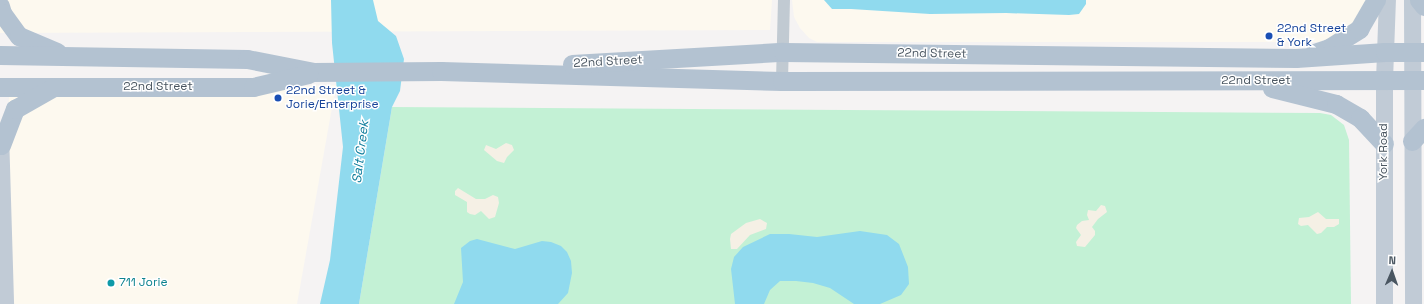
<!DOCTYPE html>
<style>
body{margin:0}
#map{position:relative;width:1424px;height:304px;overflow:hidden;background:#f5f3f3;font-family:"Space Grotesk",sans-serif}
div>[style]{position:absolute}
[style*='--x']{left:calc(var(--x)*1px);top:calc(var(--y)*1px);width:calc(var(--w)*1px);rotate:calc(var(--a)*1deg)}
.commercial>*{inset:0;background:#fdf9ef}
.green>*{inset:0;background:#c3f1d5}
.sand>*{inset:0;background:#f5f0e5}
.water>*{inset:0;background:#90daee}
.minor>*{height:12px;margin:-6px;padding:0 6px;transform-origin:6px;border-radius:6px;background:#c1cad2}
.secondary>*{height:17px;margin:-8.5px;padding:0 8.5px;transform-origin:8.5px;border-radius:8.5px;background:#c1cbd6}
.primary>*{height:19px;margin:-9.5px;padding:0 9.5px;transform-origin:9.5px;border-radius:9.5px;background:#b3c2d1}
.dots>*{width:11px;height:11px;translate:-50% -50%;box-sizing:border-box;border:2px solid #fff;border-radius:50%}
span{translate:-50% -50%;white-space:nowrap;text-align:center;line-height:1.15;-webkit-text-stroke:3px #fff;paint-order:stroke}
.transit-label{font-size:12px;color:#164399}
.left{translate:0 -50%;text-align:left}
.street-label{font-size:12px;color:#4a5661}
.culture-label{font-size:12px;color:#0d838f}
.water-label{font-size:13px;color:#0c7c9b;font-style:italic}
.north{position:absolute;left:1372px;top:252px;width:40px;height:40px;-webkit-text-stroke:3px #fff;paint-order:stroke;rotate:2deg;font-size:11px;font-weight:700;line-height:16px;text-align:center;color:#4a5661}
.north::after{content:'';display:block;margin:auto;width:14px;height:18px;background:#4a5661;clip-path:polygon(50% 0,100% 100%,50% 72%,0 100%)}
</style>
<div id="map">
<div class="commercial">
<div style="clip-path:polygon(0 0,772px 0,770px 30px,0 33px)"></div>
<div style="clip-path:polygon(792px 0,1370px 0,1347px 32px,1318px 42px,817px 42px,809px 38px,800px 28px,794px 17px)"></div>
<div style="clip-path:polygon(336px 85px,297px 304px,6px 304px,9px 93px)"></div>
</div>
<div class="green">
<div style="clip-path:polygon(392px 107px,1320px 113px,1331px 115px,1344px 125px,1349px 140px,1351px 304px,359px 304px)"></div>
</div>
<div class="sand">
<div style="clip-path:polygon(506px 143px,512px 145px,514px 150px,507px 157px,504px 163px,497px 161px,484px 150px,486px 145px,496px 149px)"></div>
<div style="clip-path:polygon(458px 188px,476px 199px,485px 199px,493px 195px,498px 197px,499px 203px,495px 217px,489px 219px,481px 211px,475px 215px,470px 214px,467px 212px,467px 202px,455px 195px,455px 191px)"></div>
<div style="clip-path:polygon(1101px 205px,1105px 206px,1107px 212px,1098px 219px,1092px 227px,1095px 231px,1095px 235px,1085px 247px,1077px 246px,1076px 242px,1081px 235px,1076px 228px,1077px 225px,1082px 221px,1089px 220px,1087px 215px,1088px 210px,1096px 211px)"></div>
<div style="clip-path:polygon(1318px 212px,1326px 219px,1339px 219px,1339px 224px,1334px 227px,1327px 227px,1321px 233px,1317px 234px,1308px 225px,1301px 226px,1298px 224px,1299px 218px,1309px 217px)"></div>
<div style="clip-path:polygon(760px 219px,767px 223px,766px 229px,750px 235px,737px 249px,731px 249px,730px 239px,731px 234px,746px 223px)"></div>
</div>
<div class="water">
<div style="clip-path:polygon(331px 0,373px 0,378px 21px,396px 36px,404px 59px,400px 91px,392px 107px,359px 304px,320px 304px,330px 260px,343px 147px,332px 43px)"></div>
<div style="clip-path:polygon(824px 0,1086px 0,1086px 4px,1079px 14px,1069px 15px,1006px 13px,930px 14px,851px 9px,832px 9px)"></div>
<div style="clip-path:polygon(860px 231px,887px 235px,899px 244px,908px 267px,909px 284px,901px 295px,880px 304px,854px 304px,830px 288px,813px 283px,796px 281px,780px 281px,770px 290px,764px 304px,735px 304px,731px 269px,734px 257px,743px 247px,770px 234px,789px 234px,817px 237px)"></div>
<div style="clip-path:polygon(477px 239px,515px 249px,542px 241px,551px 242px,561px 246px,567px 252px,571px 261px,572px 273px,568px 293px,558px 304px,454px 304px,463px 282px,461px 248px,470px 241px)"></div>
</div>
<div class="minor">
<div style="--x:782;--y:81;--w:81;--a:-88.6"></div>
</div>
<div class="secondary">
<div style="--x:1412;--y:0;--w:304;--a:89.8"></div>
<div style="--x:0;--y:132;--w:172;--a:88.3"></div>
<div style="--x:1384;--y:304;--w:224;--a:-90"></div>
<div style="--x:1384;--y:80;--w:80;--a:-87.9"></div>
</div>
<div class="primary">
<div style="--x:1419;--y:0;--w:8;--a:50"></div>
<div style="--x:0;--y:6;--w:7;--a:74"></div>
<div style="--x:2;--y:13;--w:29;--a:54"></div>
<div style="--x:19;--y:36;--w:41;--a:22.8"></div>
<div style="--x:1314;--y:53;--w:16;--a:-18"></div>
<div style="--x:1329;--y:48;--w:36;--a:-32"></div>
<div style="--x:1359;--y:29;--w:34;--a:-60"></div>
<div style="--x:0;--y:55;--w:247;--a:0.9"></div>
<div style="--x:247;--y:59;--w:67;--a:11.1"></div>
<div style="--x:313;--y:72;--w:128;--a:-0.4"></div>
<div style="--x:441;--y:71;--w:341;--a:1.7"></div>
<div style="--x:782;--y:81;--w:642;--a:-0.09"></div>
<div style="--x:572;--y:64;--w:211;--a:-3.3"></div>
<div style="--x:783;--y:52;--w:513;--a:0.67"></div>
<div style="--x:1296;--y:58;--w:89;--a:-3.9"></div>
<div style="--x:1385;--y:52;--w:39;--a:0"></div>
<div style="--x:0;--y:87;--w:253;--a:0"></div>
<div style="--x:253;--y:87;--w:57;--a:-13.3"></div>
<div style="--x:1272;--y:88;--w:66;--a:14"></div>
<div style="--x:1336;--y:104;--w:28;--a:30"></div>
<div style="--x:1360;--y:118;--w:35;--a:47"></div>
<div style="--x:1412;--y:141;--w:18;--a:-47"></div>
<div style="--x:1;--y:145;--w:39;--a:-69"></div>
<div style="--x:15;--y:109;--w:43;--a:-29.6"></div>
</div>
<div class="dots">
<div style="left:1269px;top:36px;background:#1a4fb4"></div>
<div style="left:278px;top:98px;background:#1a4fb4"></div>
<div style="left:111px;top:283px;background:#0f9aa8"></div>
</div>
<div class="transit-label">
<span class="left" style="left:1277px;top:36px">22nd Street<br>&amp; York</span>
<span class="left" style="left:286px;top:98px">22nd Street &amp;<br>Jorie/Enterprise</span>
</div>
<div class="street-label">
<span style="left:932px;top:54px;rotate:1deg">22nd Street</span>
<span style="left:608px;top:62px;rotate:-3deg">22nd Street</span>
<span style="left:1256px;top:81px">22nd Street</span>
<span style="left:158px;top:87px">22nd Street</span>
<span style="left:1384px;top:152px;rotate:-90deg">York Road</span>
</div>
<div class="culture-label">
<span class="left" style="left:119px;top:283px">711 Jorie</span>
</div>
<div class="water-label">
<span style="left:361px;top:152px;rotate:-83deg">Salt Creek</span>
</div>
<div class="north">N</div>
</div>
